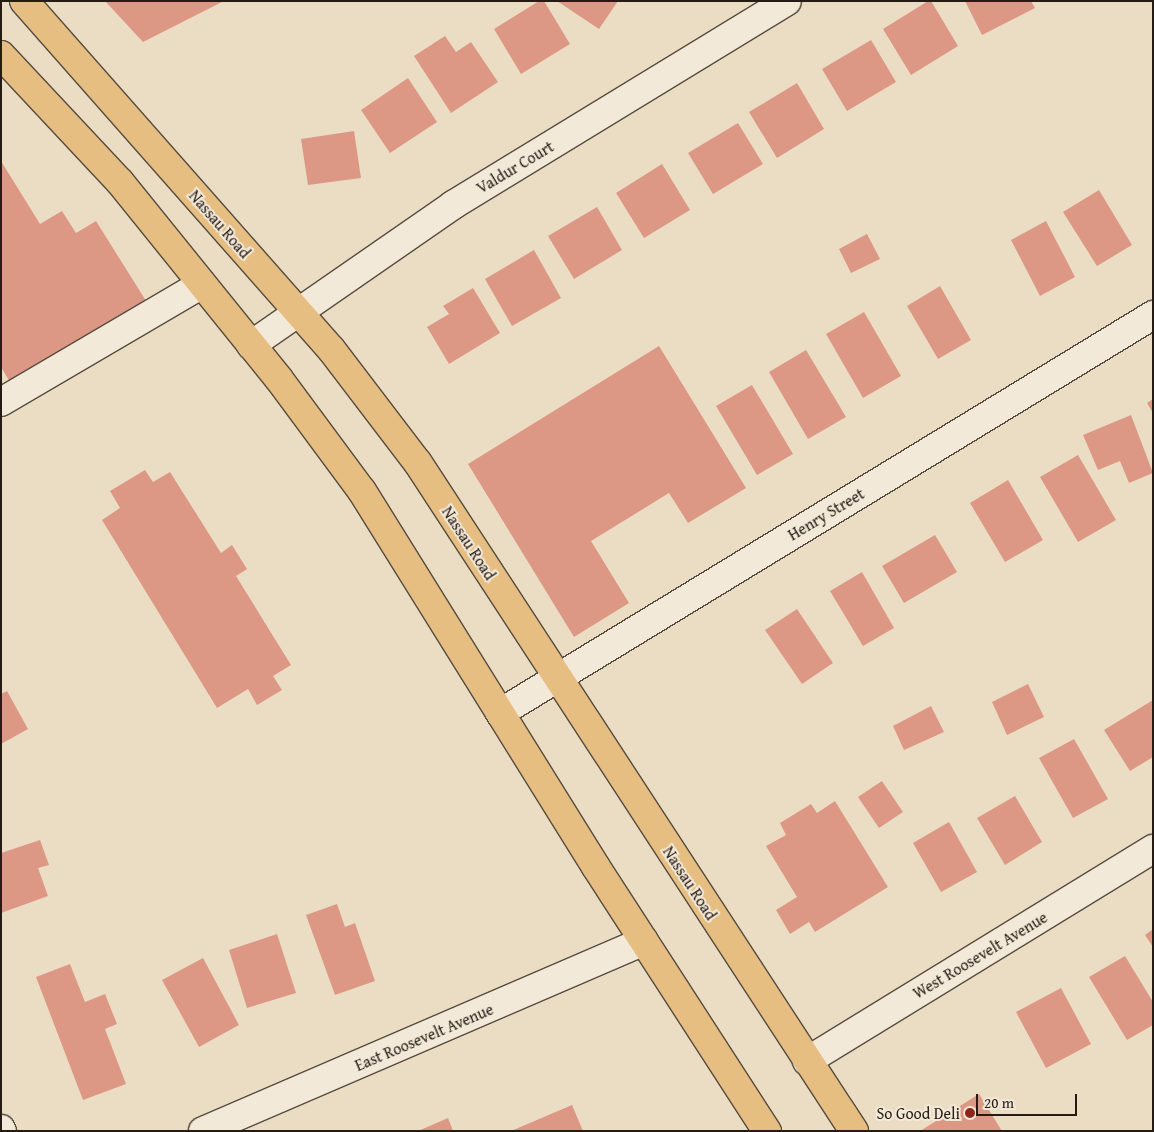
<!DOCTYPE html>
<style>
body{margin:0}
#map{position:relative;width:1154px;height:1132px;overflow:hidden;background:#ebddc4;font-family:"Gentium Book Plus",serif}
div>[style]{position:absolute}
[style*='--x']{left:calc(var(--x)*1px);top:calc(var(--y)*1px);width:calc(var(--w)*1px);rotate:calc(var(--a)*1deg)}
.building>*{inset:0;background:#dd9885}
.roads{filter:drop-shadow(1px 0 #574c3f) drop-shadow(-1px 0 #574c3f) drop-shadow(0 1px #574c3f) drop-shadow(0 -1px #574c3f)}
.minor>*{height:28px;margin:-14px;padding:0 14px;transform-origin:14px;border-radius:14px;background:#f2e9d9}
.major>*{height:28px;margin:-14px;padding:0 14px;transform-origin:14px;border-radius:14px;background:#e6be82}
.dots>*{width:14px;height:14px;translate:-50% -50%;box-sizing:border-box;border:2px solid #f2e9d9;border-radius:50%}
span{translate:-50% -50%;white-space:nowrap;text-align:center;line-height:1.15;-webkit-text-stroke:4px #f2e9d9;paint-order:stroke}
.street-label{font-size:16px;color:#261b13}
.poi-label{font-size:16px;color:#261b13}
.right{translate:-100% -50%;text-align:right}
.frame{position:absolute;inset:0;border:2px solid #261b13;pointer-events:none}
.scale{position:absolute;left:976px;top:1094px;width:101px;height:22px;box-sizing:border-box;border:2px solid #261b13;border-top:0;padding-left:6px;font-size:15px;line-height:18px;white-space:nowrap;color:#261b13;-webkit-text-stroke:4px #f2e9d9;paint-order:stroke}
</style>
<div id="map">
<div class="building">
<div style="clip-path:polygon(105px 1px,224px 1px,143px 42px)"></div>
<div style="clip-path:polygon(539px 1px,544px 1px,570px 44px,521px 74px,494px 29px)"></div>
<div style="clip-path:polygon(557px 1px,618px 1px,599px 29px)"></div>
<div style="clip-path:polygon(928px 1px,931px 1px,958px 46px,911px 75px,883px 29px)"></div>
<div style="clip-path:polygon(965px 1px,1031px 1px,1035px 8px,982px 35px)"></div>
<div style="clip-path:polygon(445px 36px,456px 52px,471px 42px,498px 82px,451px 113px,414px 56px)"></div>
<div style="clip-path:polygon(871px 40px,896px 82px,847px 111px,822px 69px)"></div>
<div style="clip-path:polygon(408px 78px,437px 122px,390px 153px,361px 110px)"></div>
<div style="clip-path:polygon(797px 83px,824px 129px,777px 158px,749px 112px)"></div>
<div style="clip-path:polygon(738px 123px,763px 164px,713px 194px,688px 153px)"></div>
<div style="clip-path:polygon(354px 131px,361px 178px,308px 185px,301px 139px)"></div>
<div style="clip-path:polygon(1px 161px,40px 224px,62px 211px,76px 233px,96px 221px,148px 304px,13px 387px,1px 367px)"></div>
<div style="clip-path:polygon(662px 164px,690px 210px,644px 238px,616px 193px)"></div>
<div style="clip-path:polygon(1099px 190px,1132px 245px,1097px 266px,1063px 212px)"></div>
<div style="clip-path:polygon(597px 207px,622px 250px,574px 279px,548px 236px)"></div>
<div style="clip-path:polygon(1046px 221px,1075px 277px,1040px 296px,1011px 240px)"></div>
<div style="clip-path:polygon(867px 234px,880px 259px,851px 273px,839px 249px)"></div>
<div style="clip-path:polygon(534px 250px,561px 298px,512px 326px,485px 279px)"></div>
<div style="clip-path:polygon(940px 286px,971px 340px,938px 359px,907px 306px)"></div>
<div style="clip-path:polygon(473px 288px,500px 333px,449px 364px,427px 327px,449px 314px,443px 306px)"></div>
<div style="clip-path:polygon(864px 312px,901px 376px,863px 398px,826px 334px)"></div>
<div style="clip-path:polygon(659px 346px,746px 488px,688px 523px,669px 493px,591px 541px,629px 603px,574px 637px,468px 464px)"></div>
<div style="clip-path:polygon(806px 350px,846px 417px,808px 439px,769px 372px)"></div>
<div style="clip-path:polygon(752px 385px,793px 454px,757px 475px,716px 406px)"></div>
<div style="clip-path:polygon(1153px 399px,1153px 413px,1147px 403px)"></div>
<div style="clip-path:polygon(1131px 415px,1153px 473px,1129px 483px,1120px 461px,1098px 470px,1083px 435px)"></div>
<div style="clip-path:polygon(1078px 455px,1116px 520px,1078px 542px,1040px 477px)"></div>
<div style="clip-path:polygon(145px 470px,153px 482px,170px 472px,221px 553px,232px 545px,247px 569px,236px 576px,291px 665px,273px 676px,282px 690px,257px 705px,248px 689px,217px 708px,102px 520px,120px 508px,110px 491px)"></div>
<div style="clip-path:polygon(1008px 480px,1043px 540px,1005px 562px,970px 503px)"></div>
<div style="clip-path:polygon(935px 535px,957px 572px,904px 603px,882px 566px)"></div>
<div style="clip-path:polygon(862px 572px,894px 628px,863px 646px,830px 591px)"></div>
<div style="clip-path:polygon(797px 609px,833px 663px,802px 684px,765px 630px)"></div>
<div style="clip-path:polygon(1028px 684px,1044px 717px,1007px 735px,992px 702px)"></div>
<div style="clip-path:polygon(7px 691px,28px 729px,1px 744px,1px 694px)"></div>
<div style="clip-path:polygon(1153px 700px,1153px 757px,1130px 771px,1104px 730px)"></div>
<div style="clip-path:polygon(931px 706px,944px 732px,904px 750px,893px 726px)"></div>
<div style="clip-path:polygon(1074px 739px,1108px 799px,1073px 818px,1039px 758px)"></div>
<div style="clip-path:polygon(882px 781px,903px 812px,879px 828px,858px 797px)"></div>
<div style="clip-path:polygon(1015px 796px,1042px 842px,1005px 865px,977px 818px)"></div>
<div style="clip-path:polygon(835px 801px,888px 887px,815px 932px,809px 922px,790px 934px,776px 910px,797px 897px,766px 846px,786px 835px,780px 823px,811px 804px,817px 813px)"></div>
<div style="clip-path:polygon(949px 822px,977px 872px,941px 892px,913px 843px)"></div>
<div style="clip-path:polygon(40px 840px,49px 865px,38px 868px,48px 896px,1px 913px,1px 853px)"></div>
<div style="clip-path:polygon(337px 904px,345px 927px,355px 923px,375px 981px,335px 995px,306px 915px)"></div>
<div style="clip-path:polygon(1153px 929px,1153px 947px,1145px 935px)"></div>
<div style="clip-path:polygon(277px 934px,296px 993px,247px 1008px,229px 950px)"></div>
<div style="clip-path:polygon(1125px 956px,1153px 1002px,1153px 1025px,1127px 1040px,1089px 977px)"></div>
<div style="clip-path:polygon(203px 958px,239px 1025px,199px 1047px,162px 980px)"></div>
<div style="clip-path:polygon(70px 964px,85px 1002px,105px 994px,117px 1024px,105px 1029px,126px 1084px,83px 1100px,36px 977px)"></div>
<div style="clip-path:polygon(1061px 988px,1091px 1044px,1046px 1068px,1016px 1012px)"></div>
<div style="clip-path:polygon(979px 1094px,1002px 1131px,920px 1131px)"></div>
<div style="clip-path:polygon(572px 1105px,583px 1131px,511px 1131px)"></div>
<div style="clip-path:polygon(448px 1118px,453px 1131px,418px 1131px)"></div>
</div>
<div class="roads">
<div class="minor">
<div style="--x:251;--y:345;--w:246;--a:-34.7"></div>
<div style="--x:453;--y:205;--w:391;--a:-31.4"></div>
<div style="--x:1;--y:402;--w:233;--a:-30.4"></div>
<div style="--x:500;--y:713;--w:765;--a:-31.36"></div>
<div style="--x:807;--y:1061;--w:406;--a:-31.5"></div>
<div style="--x:1;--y:1129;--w:2;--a:63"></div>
<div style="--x:203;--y:1131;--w:480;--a:-23.3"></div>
</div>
<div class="major">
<div style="--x:24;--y:1;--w:464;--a:48.6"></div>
<div style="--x:331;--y:349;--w:143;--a:52.7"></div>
<div style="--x:418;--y:463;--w:798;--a:56.87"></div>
<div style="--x:1;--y:55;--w:174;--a:46.9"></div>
<div style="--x:120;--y:182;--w:253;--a:51.1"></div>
<div style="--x:279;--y:379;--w:139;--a:53.5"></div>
<div style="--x:362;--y:491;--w:443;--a:58.1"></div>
<div style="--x:596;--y:867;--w:315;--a:57.1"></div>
</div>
</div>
<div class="dots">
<div style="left:970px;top:1113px;background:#8f2418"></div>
</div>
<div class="street-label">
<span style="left:515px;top:167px;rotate:-31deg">Valdur Court</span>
<span style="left:220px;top:224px;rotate:49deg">Nassau Road</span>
<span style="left:826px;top:514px;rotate:-31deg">Henry Street</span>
<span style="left:469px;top:543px;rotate:57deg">Nassau Road</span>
<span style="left:690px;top:883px;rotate:57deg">Nassau Road</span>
<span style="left:980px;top:955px;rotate:-31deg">West Roosevelt Avenue</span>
<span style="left:424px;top:1037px;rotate:-23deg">East Roosevelt Avenue</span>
</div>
<div class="poi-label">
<span class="right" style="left:960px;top:1113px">So Good Deli</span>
</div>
<div class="frame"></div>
<div class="scale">20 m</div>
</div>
